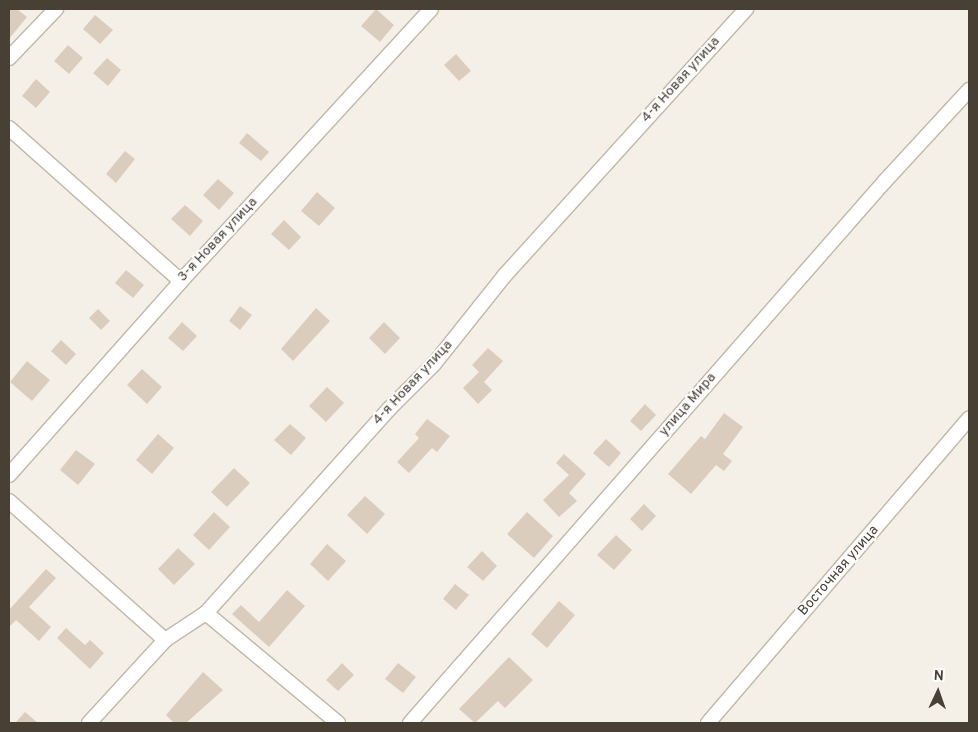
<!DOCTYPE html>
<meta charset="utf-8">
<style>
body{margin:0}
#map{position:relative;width:978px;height:732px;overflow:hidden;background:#f5f0e7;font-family:Overpass,sans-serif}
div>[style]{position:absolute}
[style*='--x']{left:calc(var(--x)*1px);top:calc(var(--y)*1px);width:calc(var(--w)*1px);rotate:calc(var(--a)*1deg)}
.building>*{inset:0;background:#dbcdbe}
.roads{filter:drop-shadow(1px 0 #c2b7a8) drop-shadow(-1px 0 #c2b7a8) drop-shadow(0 1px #c2b7a8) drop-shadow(0 -1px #c2b7a8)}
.minor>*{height:14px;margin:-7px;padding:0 7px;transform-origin:7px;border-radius:7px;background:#fff}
span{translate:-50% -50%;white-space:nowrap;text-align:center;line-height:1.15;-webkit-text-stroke:4px #fff;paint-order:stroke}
.street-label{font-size:14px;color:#494035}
.frame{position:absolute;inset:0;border:10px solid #494035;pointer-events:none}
.north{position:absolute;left:913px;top:667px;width:50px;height:50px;-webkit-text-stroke:4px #fff;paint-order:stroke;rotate:3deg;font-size:14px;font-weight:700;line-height:20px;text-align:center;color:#494035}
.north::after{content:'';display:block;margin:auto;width:18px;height:22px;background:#494035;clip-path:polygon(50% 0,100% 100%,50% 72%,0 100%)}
</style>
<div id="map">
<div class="building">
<div style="clip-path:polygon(9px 9px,17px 9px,27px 17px,9px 39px)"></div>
<div style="clip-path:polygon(376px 9px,394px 25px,380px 42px,361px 26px)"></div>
<div style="clip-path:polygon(95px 15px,113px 30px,100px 44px,83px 29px)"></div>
<div style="clip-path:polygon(68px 45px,83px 58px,69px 74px,54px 61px)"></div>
<div style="clip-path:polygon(456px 54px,471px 71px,459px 81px,444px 65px)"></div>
<div style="clip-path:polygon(107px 58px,121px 70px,108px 86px,93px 73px)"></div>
<div style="clip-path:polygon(36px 79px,50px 92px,36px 108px,22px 96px)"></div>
<div style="clip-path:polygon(247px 133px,269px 152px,261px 161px,239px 143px)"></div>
<div style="clip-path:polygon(125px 151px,135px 159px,116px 183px,106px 174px)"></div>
<div style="clip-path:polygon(218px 179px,234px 193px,219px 210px,203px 195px)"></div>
<div style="clip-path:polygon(317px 192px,335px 208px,319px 226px,301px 211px)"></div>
<div style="clip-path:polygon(185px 205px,203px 221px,190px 236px,171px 219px)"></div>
<div style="clip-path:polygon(284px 220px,301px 237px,289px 250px,271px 234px)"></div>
<div style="clip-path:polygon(126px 270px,144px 285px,133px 298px,115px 283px)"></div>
<div style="clip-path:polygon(240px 306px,252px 315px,240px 330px,229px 321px)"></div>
<div style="clip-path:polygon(316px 308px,330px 321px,293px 361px,281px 349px)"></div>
<div style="clip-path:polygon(98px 309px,110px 321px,101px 330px,89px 318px)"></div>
<div style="clip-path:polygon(182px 322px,197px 336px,183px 351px,168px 338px)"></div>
<div style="clip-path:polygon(384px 322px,400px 338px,385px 354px,369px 338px)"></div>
<div style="clip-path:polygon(61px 340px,76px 354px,66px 365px,51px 351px)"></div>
<div style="clip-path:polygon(488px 348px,503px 361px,484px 382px,492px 390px,478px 404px,463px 388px,479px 372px,472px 365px)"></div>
<div style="clip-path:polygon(27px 361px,50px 380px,32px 401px,10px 382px)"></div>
<div style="clip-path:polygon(142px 369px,162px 387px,147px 404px,127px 385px)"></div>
<div style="clip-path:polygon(327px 387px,344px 403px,326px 422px,309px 406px)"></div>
<div style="clip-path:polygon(645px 404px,656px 415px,641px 431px,630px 421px)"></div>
<div style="clip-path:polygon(724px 413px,743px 427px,723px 454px,732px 461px,724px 471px,716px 465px,691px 494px,668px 474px,701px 436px,705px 439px)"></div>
<div style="clip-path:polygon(427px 419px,450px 436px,437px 452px,432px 448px,409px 473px,397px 462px,419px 438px,415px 434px)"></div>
<div style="clip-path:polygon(290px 424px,306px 438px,291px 455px,274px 440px)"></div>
<div style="clip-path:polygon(158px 434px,174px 448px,152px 474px,136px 460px)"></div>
<div style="clip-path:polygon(606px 439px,621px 453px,609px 467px,593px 453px)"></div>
<div style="clip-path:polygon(76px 450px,95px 464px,78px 485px,60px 470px)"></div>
<div style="clip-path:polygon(564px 454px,586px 474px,569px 493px,577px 501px,559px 517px,543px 500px,569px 475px,556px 463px)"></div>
<div style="clip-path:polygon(234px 468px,250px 483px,227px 507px,211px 492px)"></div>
<div style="clip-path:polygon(365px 496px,385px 514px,367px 534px,347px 515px)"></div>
<div style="clip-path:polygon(644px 504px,656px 516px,642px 531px,630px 519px)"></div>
<div style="clip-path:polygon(214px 512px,230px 527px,209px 550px,193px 535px)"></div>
<div style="clip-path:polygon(527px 512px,553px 536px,534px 558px,507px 534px)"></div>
<div style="clip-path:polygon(616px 535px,632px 550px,614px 570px,597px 555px)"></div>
<div style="clip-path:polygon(327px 544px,346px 561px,328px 581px,310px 564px)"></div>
<div style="clip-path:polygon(178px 548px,195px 564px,174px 585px,158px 569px)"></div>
<div style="clip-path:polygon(482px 551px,497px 566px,483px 581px,467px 567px)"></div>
<div style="clip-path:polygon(46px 569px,56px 578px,29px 607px,51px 627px,39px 641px,16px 620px,9px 627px,9px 610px)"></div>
<div style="clip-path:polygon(455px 584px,469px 595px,456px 610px,443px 599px)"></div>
<div style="clip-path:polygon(287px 590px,305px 606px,269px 647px,232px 614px,241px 605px,259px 622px)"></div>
<div style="clip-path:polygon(559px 601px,575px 615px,547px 648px,531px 634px)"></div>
<div style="clip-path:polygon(66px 628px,85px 645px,90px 640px,104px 653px,90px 669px,57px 638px)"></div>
<div style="clip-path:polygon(509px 657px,533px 680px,505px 708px,498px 701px,475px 723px,459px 709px)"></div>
<div style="clip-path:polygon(342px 663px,354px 675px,338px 691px,326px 680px)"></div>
<div style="clip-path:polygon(398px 663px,416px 677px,403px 693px,385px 679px)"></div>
<div style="clip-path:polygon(203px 672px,223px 690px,186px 723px,174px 723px,166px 715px)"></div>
<div style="clip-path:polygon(25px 712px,38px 723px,15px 723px)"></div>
</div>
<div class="roads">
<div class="minor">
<div style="--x:9;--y:58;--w:68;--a:-46.2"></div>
<div style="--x:9;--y:128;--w:230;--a:41.7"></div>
<div style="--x:9;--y:475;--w:259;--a:-48.4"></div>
<div style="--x:181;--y:281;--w:369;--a:-47.4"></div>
<div style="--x:9;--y:501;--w:209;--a:41.7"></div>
<div style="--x:206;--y:613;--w:172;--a:39.8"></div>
<div style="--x:89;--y:723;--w:113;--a:-47.5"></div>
<div style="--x:165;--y:640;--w:49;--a:-33.4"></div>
<div style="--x:206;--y:613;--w:273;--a:-48.1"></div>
<div style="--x:388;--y:410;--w:65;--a:-45"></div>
<div style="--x:434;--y:364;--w:114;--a:-51.4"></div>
<div style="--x:505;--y:275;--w:359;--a:-47.8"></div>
<div style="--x:410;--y:723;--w:721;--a:-48.77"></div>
<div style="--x:885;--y:181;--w:124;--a:-47.3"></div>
<div style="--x:708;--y:723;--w:401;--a:-49.4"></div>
</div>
</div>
<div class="street-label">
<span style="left:681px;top:80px;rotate:-48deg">4-я Новая улица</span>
<span style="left:218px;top:240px;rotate:-47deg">3-я Новая улица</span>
<span style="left:413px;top:383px;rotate:-47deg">4-я Новая улица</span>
<span style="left:688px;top:405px;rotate:-49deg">улица Мира</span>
<span style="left:839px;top:571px;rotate:-49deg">Восточная улица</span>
</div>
<div class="frame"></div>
<div class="north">N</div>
</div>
